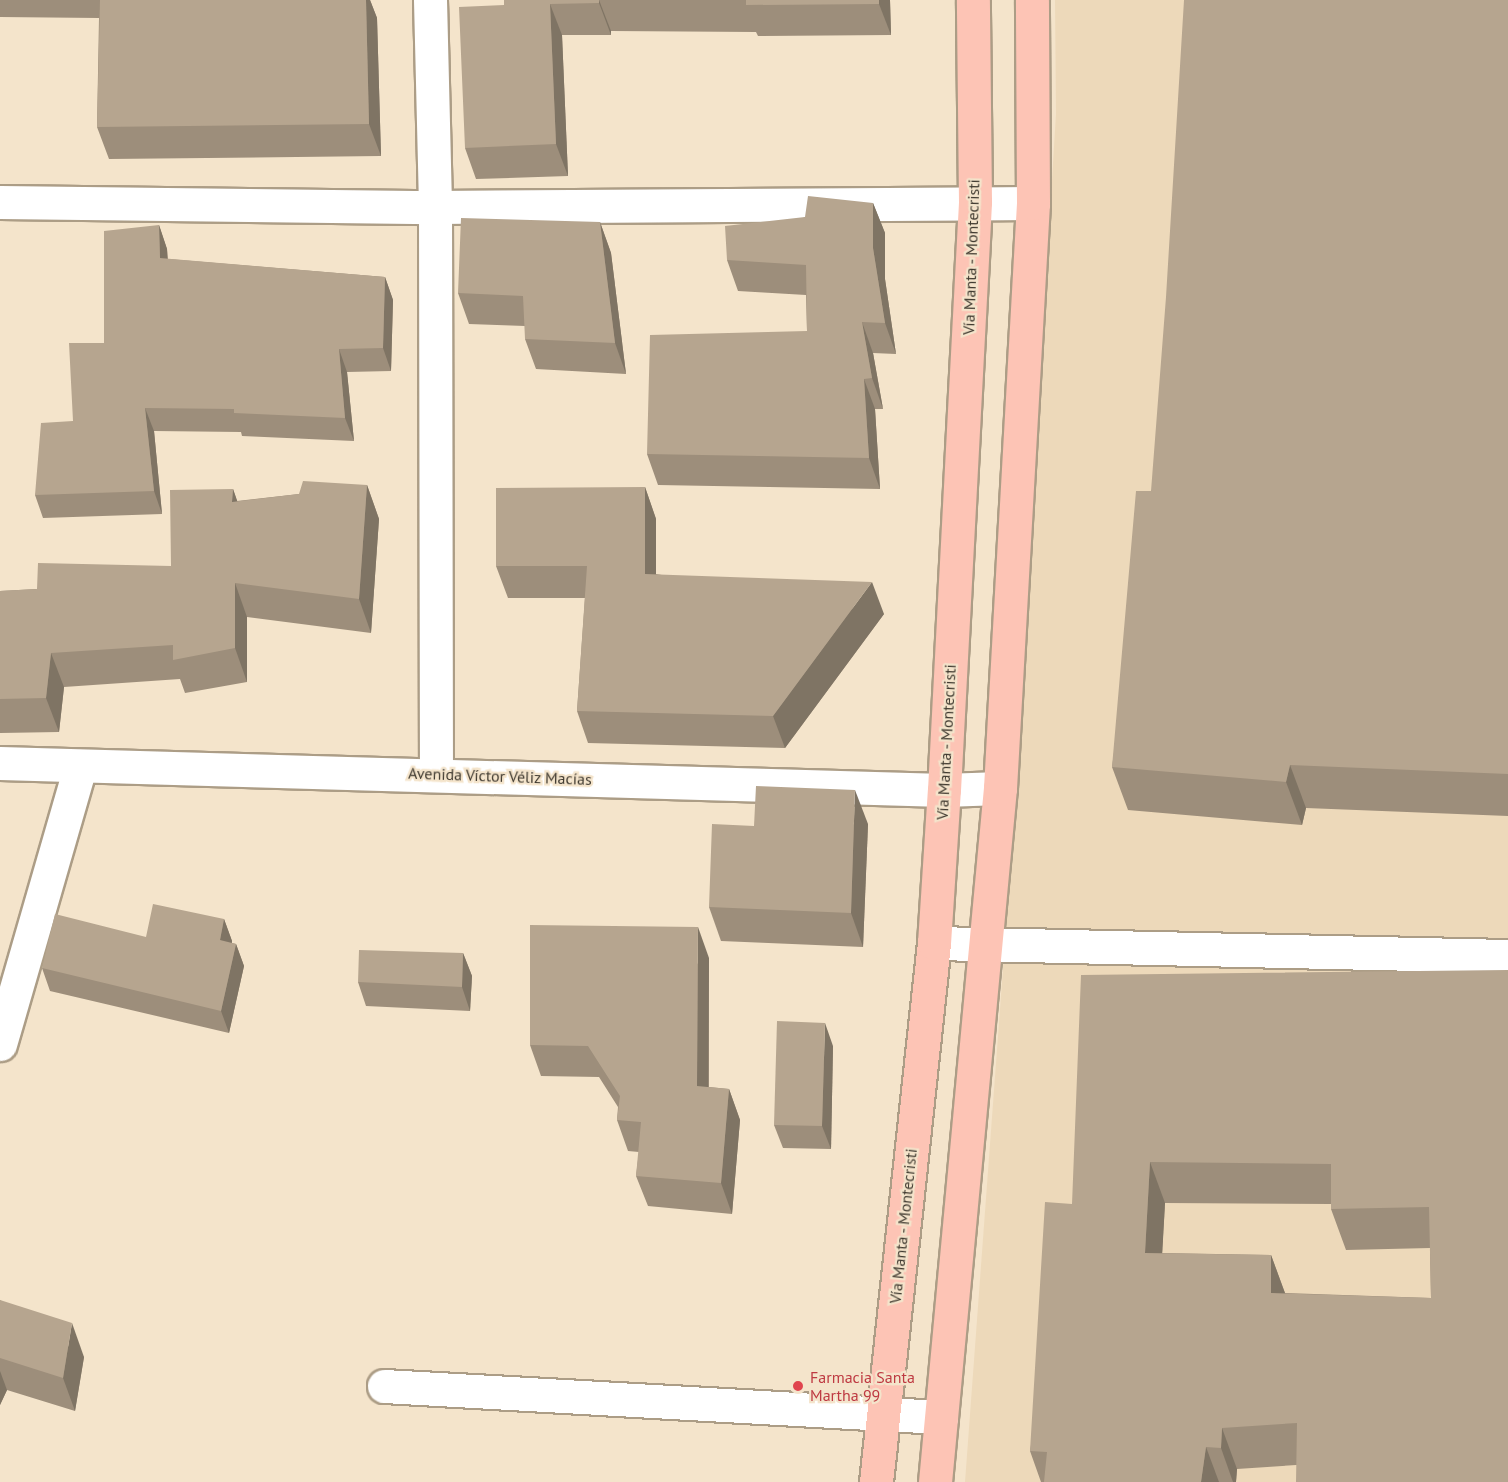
<!DOCTYPE html>
<meta charset="utf-8">
<style>
body{margin:0}
#map{position:relative;width:1508px;height:1482px;overflow:hidden;background:#f4e4cb;font-family:"PT Sans",sans-serif}
div>[style]{position:absolute}
[style*='--x']{left:calc(var(--x)*1px);top:calc(var(--y)*1px);width:calc(var(--w)*1px);rotate:calc(var(--a)*1deg)}
.built>*{inset:0;background:#edd9ba}
.roads{filter:drop-shadow(2px 0 #ac9d86) drop-shadow(-2px 0 #ac9d86) drop-shadow(0 2px #ac9d86) drop-shadow(0 -2px #ac9d86)}
.minor>*{height:33px;margin:-16.5px;padding:0 16.5px;transform-origin:16.5px;border-radius:16.5px;background:#fff}
.major>*{height:33px;margin:-16.5px;padding:0 16.5px;transform-origin:16.5px;border-radius:16.5px;background:#fdc4b5}
.wall>*{inset:0;background:#9d8e7b}
.shaded-wall>*{inset:0;background:#7f7464}
.building>*{inset:0;background:#b6a58f}
.dots>*{width:16px;height:16px;translate:-50% -50%;box-sizing:border-box;border:3px solid #f4e4cb;border-radius:50%}
span{translate:-50% -50%;white-space:nowrap;text-align:center;line-height:1.15;-webkit-text-stroke:4.5px #f4e4cb;paint-order:stroke}
.street-label{font-size:16px;color:#403a30}
.health-label{font-size:16px;color:#be3a42}
.left{translate:0 -50%;text-align:left}
</style>
<div id="map">
<div class="built">
<div style="clip-path:polygon(1055px 0,1508px 0,1508px 1482px,965px 1482px,1008px 901px,1056px 114px)"></div>
</div>
<div class="roads">
<div class="minor">
<div style="--x:430;--y:0;--w:207;--a:88.6"></div>
<div style="--x:435;--y:207;--w:567;--a:89.9"></div>
<div style="--x:0;--y:202;--w:435;--a:0.7"></div>
<div style="--x:435;--y:207;--w:598;--a:-0.38"></div>
<div style="--x:0;--y:763;--w:944;--a:1.64"></div>
<div style="--x:944;--y:790;--w:56;--a:-2"></div>
<div style="--x:934;--y:943;--w:574;--a:1.3"></div>
<div style="--x:0;--y:1044;--w:289;--a:-73.9"></div>
<div style="--x:384;--y:1386;--w:558;--a:3.19"></div>
</div>
<div class="major">
<div style="--x:876;--y:1482;--w:542;--a:-83.86"></div>
<div style="--x:934;--y:943;--w:153;--a:-86.3"></div>
<div style="--x:944;--y:790;--w:589;--a:-86.98"></div>
<div style="--x:975;--y:202;--w:202;--a:-90.6"></div>
<div style="--x:935;--y:1482;--w:697;--a:-84.65"></div>
<div style="--x:1000;--y:788;--w:586;--a:-86.77"></div>
<div style="--x:1033;--y:203;--w:203;--a:-90.3"></div>
</div>
</div>
<div class="wall">
<div style="clip-path:polygon(0 0,370px 0,377px 18px,381px 156px,109px 159px,97px 127px,99px 18px,0 17px)"></div>
<div style="clip-path:polygon(504px 0,890px 0,891px 35px,758px 36px,756px 32px,611px 31px,611px 35px,562px 35px,568px 176px,476px 179px,465px 148px,504px 5px)"></div>
<div style="clip-path:polygon(1508px 0,1508px 816px,1306px 808px,1302px 825px,1128px 810px,1112px 767px,1151px 491px)"></div>
<div style="clip-path:polygon(873px 203px,885px 233px,885px 279px,896px 354px,873px 353px,883px 409px,875px 409px,880px 489px,658px 485px,647px 454px,807px 331px,806px 295px,738px 291px,727px 260px,805px 217px)"></div>
<div style="clip-path:polygon(600px 222px,611px 253px,626px 374px,536px 369px,525px 339px,525px 326px,469px 324px,458px 293px)"></div>
<div style="clip-path:polygon(159px 225px,167px 249px,168px 259px,385px 277px,393px 300px,391px 371px,347px 372px,354px 441px,242px 436px,241px 432px,154px 431px,162px 514px,43px 518px,35px 495px,73px 421px,104px 343px)"></div>
<div style="clip-path:polygon(367px 485px,379px 519px,371px 633px,247px 617px,247px 682px,185px 693px,180px 679px,64px 687px,59px 732px,0 733px,0 591px,37px 589px,171px 566px,233px 489px,237px 501px,299px 494px)"></div>
<div style="clip-path:polygon(645px 487px,656px 519px,656px 574px,884px 614px,785px 748px,588px 743px,577px 711px,585px 598px,508px 598px,496px 566px)"></div>
<div style="clip-path:polygon(868px 824px,863px 947px,721px 941px,709px 907px,754px 826px)"></div>
<div style="clip-path:polygon(224px 919px,232px 941px,232px 943px,236px 944px,244px 966px,229px 1033px,50px 991px,42px 968px,146px 937px)"></div>
<div style="clip-path:polygon(463px 953px,472px 976px,470px 1011px,366px 1006px,358px 982px)"></div>
<div style="clip-path:polygon(709px 958px,709px 1087px,729px 1089px,740px 1120px,732px 1214px,648px 1206px,636px 1176px,639px 1152px,628px 1151px,617px 1120px,618px 1107px,599px 1077px,541px 1076px,530px 1045px)"></div>
<div style="clip-path:polygon(evenodd,1508px 970px,1508px 1482px,1296px 1465px,1237px 1469px,1236px 1482px,1041px 1482px,1030px 1451px,1072px 1204px,1508px 970px,1165px 1203px,1331px 1204px,1331px 1209px,1346px 1250px,1430px 1248px,1431px 1298px,1285px 1293px,1271px 1255px,1162px 1253px,1165px 1203px)"></div>
<div style="clip-path:polygon(833px 1046px,831px 1149px,783px 1148px,774px 1125px)"></div>
<div style="clip-path:polygon(0 1300px,84px 1357px,75px 1411px,7px 1390px,0 1405px)"></div>
</div>
<div class="shaded-wall">
<div style="clip-path:polygon(366px 0,370px 0,377px 18px,381px 156px,369px 124px)"></div>
<div style="clip-path:polygon(599px 0,611px 31px,611px 35px,599px 3px)"></div>
<div style="clip-path:polygon(879px 0,890px 0,891px 35px,879px 4px)"></div>
<div style="clip-path:polygon(550px 4px,562px 35px,568px 176px,556px 144px)"></div>
<div style="clip-path:polygon(873px 203px,885px 233px,885px 279px,896px 354px,885px 323px,873px 248px)"></div>
<div style="clip-path:polygon(600px 222px,611px 253px,626px 374px,615px 343px)"></div>
<div style="clip-path:polygon(159px 225px,167px 249px,168px 281px,160px 258px)"></div>
<div style="clip-path:polygon(385px 277px,393px 300px,391px 371px,383px 348px)"></div>
<div style="clip-path:polygon(862px 322px,873px 353px,883px 409px,872px 378px)"></div>
<div style="clip-path:polygon(339px 349px,347px 372px,354px 441px,345px 418px)"></div>
<div style="clip-path:polygon(864px 379px,875px 409px,880px 489px,869px 458px)"></div>
<div style="clip-path:polygon(145px 408px,154px 431px,162px 514px,154px 491px)"></div>
<div style="clip-path:polygon(367px 485px,379px 519px,371px 633px,359px 599px)"></div>
<div style="clip-path:polygon(645px 487px,656px 519px,656px 606px,645px 574px)"></div>
<div style="clip-path:polygon(233px 489px,245px 523px,232px 502px)"></div>
<div style="clip-path:polygon(872px 582px,884px 614px,785px 748px,773px 716px)"></div>
<div style="clip-path:polygon(235px 583px,247px 617px,247px 682px,235px 648px)"></div>
<div style="clip-path:polygon(51px 653px,64px 687px,59px 732px,46px 698px)"></div>
<div style="clip-path:polygon(1290px 765px,1306px 808px,1302px 825px,1286px 782px)"></div>
<div style="clip-path:polygon(855px 790px,868px 824px,863px 947px,851px 913px)"></div>
<div style="clip-path:polygon(224px 919px,232px 941px,228px 962px,220px 940px)"></div>
<div style="clip-path:polygon(698px 927px,709px 958px,708px 1117px,697px 1086px)"></div>
<div style="clip-path:polygon(236px 944px,244px 966px,229px 1033px,221px 1011px)"></div>
<div style="clip-path:polygon(463px 953px,472px 976px,470px 1011px,462px 987px)"></div>
<div style="clip-path:polygon(825px 1023px,833px 1046px,831px 1149px,822px 1126px)"></div>
<div style="clip-path:polygon(729px 1089px,740px 1120px,732px 1214px,721px 1183px)"></div>
<div style="clip-path:polygon(1150px 1162px,1165px 1203px,1160px 1294px,1145px 1253px)"></div>
<div style="clip-path:polygon(1271px 1255px,1286px 1296px,1271px 1293px)"></div>
<div style="clip-path:polygon(72px 1323px,84px 1357px,75px 1411px,63px 1378px)"></div>
<div style="clip-path:polygon(0 1371px,7px 1390px,0 1405px)"></div>
<div style="clip-path:polygon(1222px 1428px,1237px 1469px,1236px 1482px,1233px 1482px,1221px 1448px)"></div>
<div style="clip-path:polygon(1206px 1447px,1219px 1482px,1201px 1482px)"></div>
</div>
<div class="building">
<div style="clip-path:polygon(100px 0,366px 0,369px 124px,97px 127px)"></div>
<div style="clip-path:polygon(504px 0,599px 0,599px 3px,550px 4px,556px 144px,465px 148px,459px 7px,504px 5px)"></div>
<div style="clip-path:polygon(746px 0,879px 0,879px 4px,746px 5px)"></div>
<div style="clip-path:polygon(1184px 0,1508px 0,1508px 774px,1290px 765px,1286px 782px,1112px 767px,1136px 491px,1151px 491px,1166px 297px)"></div>
<div style="clip-path:polygon(808px 196px,873px 203px,873px 248px,885px 323px,862px 322px,872px 378px,864px 379px,869px 458px,647px 454px,650px 335px,807px 331px,806px 265px,727px 260px,725px 226px,805px 217px)"></div>
<div style="clip-path:polygon(461px 218px,600px 222px,615px 343px,525px 339px,523px 296px,458px 293px)"></div>
<div style="clip-path:polygon(159px 225px,160px 258px,385px 277px,383px 348px,339px 349px,345px 418px,234px 413px,234px 409px,145px 408px,154px 491px,35px 495px,41px 423px,73px 421px,69px 343px,104px 343px,104px 231px)"></div>
<div style="clip-path:polygon(303px 481px,367px 485px,359px 599px,235px 583px,235px 648px,173px 660px,173px 645px,51px 653px,46px 698px,0 699px,0 591px,37px 589px,38px 563px,171px 566px,170px 490px,233px 489px,232px 502px,299px 494px)"></div>
<div style="clip-path:polygon(645px 487px,645px 574px,872px 582px,773px 716px,577px 711px,587px 566px,496px 566px,496px 488px)"></div>
<div style="clip-path:polygon(756px 786px,855px 790px,851px 913px,709px 907px,712px 824px,754px 826px)"></div>
<div style="clip-path:polygon(153px 904px,224px 919px,220px 940px,236px 944px,221px 1011px,42px 968px,55px 914px,146px 937px)"></div>
<div style="clip-path:polygon(530px 925px,698px 927px,697px 1086px,729px 1089px,721px 1183px,636px 1176px,641px 1122px,617px 1120px,620px 1096px,588px 1046px,530px 1045px)"></div>
<div style="clip-path:polygon(359px 950px,463px 953px,462px 987px,358px 982px)"></div>
<div style="clip-path:polygon(evenodd,1508px 970px,1508px 1482px,1296px 1482px,1297px 1423px,1222px 1428px,1221px 1448px,1206px 1447px,1201px 1482px,1044px 1482px,1047px 1452px,1030px 1451px,1045px 1202px,1072px 1204px,1081px 975px,1508px 970px,1150px 1162px,1331px 1164px,1331px 1209px,1429px 1207px,1431px 1298px,1271px 1293px,1271px 1255px,1145px 1253px,1150px 1162px)"></div>
<div style="clip-path:polygon(777px 1021px,825px 1023px,822px 1126px,774px 1125px)"></div>
<div style="clip-path:polygon(0 1300px,72px 1323px,63px 1378px,0 1358px)"></div>
</div>
<div class="dots">
<div style="left:798px;top:1386px;background:#e0444e"></div>
</div>
<div class="street-label">
<span style="left:971px;top:257px;rotate:-88deg">Vía Manta - Montecristi</span>
<span style="left:946px;top:742px;rotate:-87deg">Vía Manta - Montecristi</span>
<span style="left:500px;top:776px;rotate:2deg">Avenida Víctor Véliz Macías</span>
<span style="left:903px;top:1226px;rotate:-84deg">Vía Manta - Montecristi</span>
</div>
<div class="health-label">
<span class="left" style="left:810px;top:1386px">Farmacia Santa<br>Martha 99</span>
</div>
</div>
